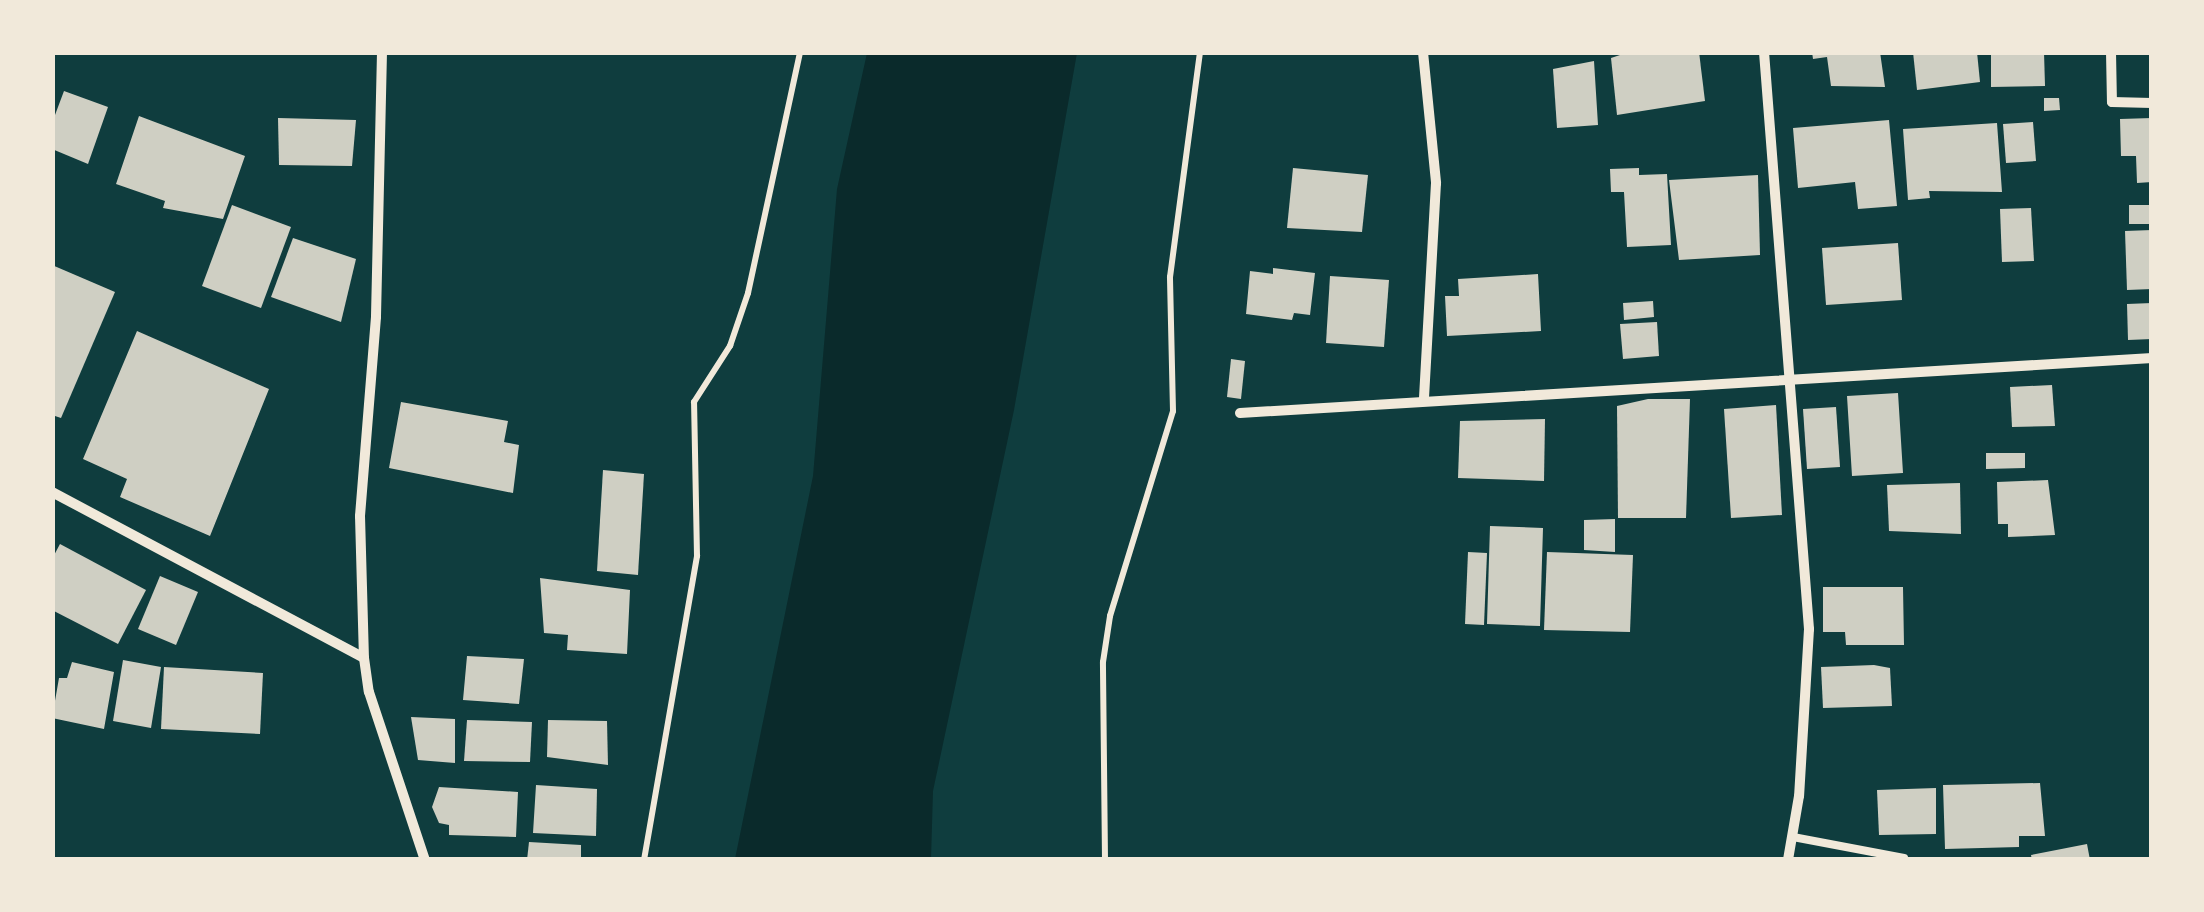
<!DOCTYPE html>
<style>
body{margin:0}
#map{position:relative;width:2204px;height:912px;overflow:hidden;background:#0f3d3e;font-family:"Work Sans",sans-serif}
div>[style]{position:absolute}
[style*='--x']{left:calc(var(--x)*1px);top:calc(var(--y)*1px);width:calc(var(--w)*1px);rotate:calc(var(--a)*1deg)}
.water>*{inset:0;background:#0a2a2b}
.building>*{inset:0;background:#cfcfc3}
.path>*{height:6px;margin:-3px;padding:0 3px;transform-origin:3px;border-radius:3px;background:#f1e9da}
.service>*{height:8px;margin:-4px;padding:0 4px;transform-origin:4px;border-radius:4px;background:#f1e9da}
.minor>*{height:10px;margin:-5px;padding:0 5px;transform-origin:5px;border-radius:5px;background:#f1e9da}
span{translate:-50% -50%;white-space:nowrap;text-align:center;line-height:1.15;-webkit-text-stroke:10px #f1e9da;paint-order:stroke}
.frame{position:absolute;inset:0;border:55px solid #f1e9da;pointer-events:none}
</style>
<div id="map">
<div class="water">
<div style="clip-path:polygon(867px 53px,1077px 53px,1014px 410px,933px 791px,931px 859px,735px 859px,813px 476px,837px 189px)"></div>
</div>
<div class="building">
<div style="clip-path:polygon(1629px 52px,1699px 52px,1705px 101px,1617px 115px,1611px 58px)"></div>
<div style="clip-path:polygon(1812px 52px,1880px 52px,1885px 87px,1831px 86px,1827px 57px,1813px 59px)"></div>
<div style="clip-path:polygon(1913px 52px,1977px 52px,1980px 82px,1917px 90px)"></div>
<div style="clip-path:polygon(1991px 52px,2044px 52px,2045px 86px,1991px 87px)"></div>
<div style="clip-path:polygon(1594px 61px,1598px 125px,1557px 128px,1553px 69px)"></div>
<div style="clip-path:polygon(64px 91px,108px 107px,88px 164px,52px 149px,52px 123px)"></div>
<div style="clip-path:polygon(2044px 98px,2059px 98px,2060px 110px,2044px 111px)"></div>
<div style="clip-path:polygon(139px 116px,245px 156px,223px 219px,163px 208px,165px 201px,116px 184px)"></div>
<div style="clip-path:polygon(278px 118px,356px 120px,352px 166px,279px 165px)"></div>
<div style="clip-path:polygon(2152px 118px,2152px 182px,2137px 183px,2136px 156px,2121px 156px,2120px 119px)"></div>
<div style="clip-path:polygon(1889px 120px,1897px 206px,1858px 209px,1855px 182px,1798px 188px,1793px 128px)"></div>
<div style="clip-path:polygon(2033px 122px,2036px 161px,2006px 163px,2003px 124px)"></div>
<div style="clip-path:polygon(1997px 123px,2002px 192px,1929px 191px,1930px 198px,1908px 200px,1903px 129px)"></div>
<div style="clip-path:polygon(1293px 168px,1368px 175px,1362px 232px,1287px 228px)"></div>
<div style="clip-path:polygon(1639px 168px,1639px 175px,1667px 174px,1671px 245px,1627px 247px,1624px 192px,1611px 192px,1610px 169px)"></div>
<div style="clip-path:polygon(1758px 175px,1760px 255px,1679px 260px,1669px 180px)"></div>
<div style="clip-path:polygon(232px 205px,291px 227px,261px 308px,202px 286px)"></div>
<div style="clip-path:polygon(2129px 205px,2152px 205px,2152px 224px,2129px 224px)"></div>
<div style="clip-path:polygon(2031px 208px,2034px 261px,2002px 262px,2000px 209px)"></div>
<div style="clip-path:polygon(2152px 230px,2152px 289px,2127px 290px,2125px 231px)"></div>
<div style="clip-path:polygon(293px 238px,356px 259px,341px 322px,271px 297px)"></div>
<div style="clip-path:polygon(1898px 243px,1902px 300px,1826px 305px,1822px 248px)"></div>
<div style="clip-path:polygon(52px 265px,115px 292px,61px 418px,52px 415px)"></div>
<div style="clip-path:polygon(1273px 268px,1315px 273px,1310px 315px,1294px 313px,1292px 320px,1246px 314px,1250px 271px,1273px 274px)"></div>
<div style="clip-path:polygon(1538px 274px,1541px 331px,1447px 336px,1445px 296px,1459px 296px,1458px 279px)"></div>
<div style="clip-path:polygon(1330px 276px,1389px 280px,1384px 347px,1326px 343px)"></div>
<div style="clip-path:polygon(1653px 301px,1654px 317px,1624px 320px,1623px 303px)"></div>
<div style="clip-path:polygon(2152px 303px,2152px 339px,2128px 340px,2127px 304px)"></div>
<div style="clip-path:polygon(1657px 322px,1659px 356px,1623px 359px,1620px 324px)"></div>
<div style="clip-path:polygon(137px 331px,269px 389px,210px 536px,120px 497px,127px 479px,83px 459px)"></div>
<div style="clip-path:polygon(1231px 359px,1245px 361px,1241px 399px,1227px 397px)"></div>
<div style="clip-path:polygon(2052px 385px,2055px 426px,2012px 427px,2010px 387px)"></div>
<div style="clip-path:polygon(1898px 393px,1903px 473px,1852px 476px,1847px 396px)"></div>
<div style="clip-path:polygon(1648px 399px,1690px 399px,1686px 518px,1618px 518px,1617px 406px)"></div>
<div style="clip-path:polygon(401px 402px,508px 421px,504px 442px,519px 445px,513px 493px,389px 468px)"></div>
<div style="clip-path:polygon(1776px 405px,1782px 515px,1731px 518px,1724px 409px)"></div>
<div style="clip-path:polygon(1836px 407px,1840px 467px,1807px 469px,1803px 409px)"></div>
<div style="clip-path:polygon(1545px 419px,1544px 481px,1458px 478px,1460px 421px)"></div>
<div style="clip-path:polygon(1986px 453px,2025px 453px,2025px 468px,1986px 469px)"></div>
<div style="clip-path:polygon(603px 470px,644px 474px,638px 575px,597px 571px)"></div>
<div style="clip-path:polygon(2048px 480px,2055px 535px,2008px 537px,2008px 524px,1998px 524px,1997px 482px)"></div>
<div style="clip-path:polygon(1960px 483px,1961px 534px,1889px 531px,1887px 485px)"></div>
<div style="clip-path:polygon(1615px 519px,1615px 552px,1584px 550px,1584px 520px)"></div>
<div style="clip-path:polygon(1490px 526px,1543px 528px,1540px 626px,1487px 624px)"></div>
<div style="clip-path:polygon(60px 544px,146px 590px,118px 644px,52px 610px,52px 559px)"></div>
<div style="clip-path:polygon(1468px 552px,1487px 553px,1484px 625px,1465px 624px)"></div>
<div style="clip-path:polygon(1547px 552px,1633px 555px,1630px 632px,1544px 630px)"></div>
<div style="clip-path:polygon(160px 576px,198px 592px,176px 645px,138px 629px)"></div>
<div style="clip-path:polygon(540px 578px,630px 590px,627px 654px,567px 650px,568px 635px,544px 633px)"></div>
<div style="clip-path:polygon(1823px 587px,1903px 587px,1904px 645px,1846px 645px,1845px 632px,1823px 632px)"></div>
<div style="clip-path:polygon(467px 656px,524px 659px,519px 704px,463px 700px)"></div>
<div style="clip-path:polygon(123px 660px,161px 667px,151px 728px,113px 721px)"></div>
<div style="clip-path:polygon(72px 662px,114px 672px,104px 729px,52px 718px,59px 678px,67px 678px)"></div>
<div style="clip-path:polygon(1874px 665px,1890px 668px,1892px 706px,1823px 708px,1821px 667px)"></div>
<div style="clip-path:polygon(164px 667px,263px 673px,260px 734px,161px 729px)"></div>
<div style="clip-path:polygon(411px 717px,455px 719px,455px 763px,418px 760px)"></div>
<div style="clip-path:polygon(467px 720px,532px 722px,530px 762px,464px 761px)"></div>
<div style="clip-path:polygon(548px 720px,607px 721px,608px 765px,547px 757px)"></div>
<div style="clip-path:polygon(2040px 783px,2045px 836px,2019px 836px,2019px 847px,1945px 849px,1943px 785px)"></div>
<div style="clip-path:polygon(536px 785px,597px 789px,596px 836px,533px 833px)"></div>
<div style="clip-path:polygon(439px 787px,518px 792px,516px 837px,449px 835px,449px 825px,439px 823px,432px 807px)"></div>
<div style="clip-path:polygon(1936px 788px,1936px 834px,1879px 835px,1877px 790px)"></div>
<div style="clip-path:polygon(529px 842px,581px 845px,581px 860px,527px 860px)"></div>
<div style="clip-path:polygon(2087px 844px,2090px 860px,2032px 860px,2031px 855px)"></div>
</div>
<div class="path">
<div style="--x:644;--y:860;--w:309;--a:-80.1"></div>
<div style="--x:697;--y:556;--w:154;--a:-91.1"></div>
<div style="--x:694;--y:402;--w:67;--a:-57.3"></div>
<div style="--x:730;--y:346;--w:56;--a:-71.2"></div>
<div style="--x:748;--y:293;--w:247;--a:-77.8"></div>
<div style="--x:1105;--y:860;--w:198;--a:-90.6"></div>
<div style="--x:1103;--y:662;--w:47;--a:-81.3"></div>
<div style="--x:1110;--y:616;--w:214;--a:-72.9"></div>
<div style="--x:1173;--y:411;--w:134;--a:-91.3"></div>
<div style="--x:1170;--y:277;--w:227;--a:-82.4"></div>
</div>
<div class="service">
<div style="--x:1793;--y:837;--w:113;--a:10.7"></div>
</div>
<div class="minor">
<div style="--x:382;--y:52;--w:265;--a:91.3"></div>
<div style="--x:376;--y:317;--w:200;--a:94.6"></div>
<div style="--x:360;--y:516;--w:142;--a:88.4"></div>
<div style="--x:364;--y:658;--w:34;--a:82"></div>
<div style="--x:369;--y:692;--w:177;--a:71.6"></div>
<div style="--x:1423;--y:52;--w:132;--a:84.3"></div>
<div style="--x:1436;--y:183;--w:215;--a:93.2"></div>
<div style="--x:1764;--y:52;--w:579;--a:85.54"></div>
<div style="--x:1809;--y:629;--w:167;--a:93.4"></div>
<div style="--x:1799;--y:796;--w:65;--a:99.8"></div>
<div style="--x:2111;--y:52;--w:50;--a:88.9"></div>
<div style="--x:2112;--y:102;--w:40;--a:1.4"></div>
<div style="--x:1240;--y:413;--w:914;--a:-3.45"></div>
<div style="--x:52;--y:492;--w:353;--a:28"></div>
</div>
<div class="frame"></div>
</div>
